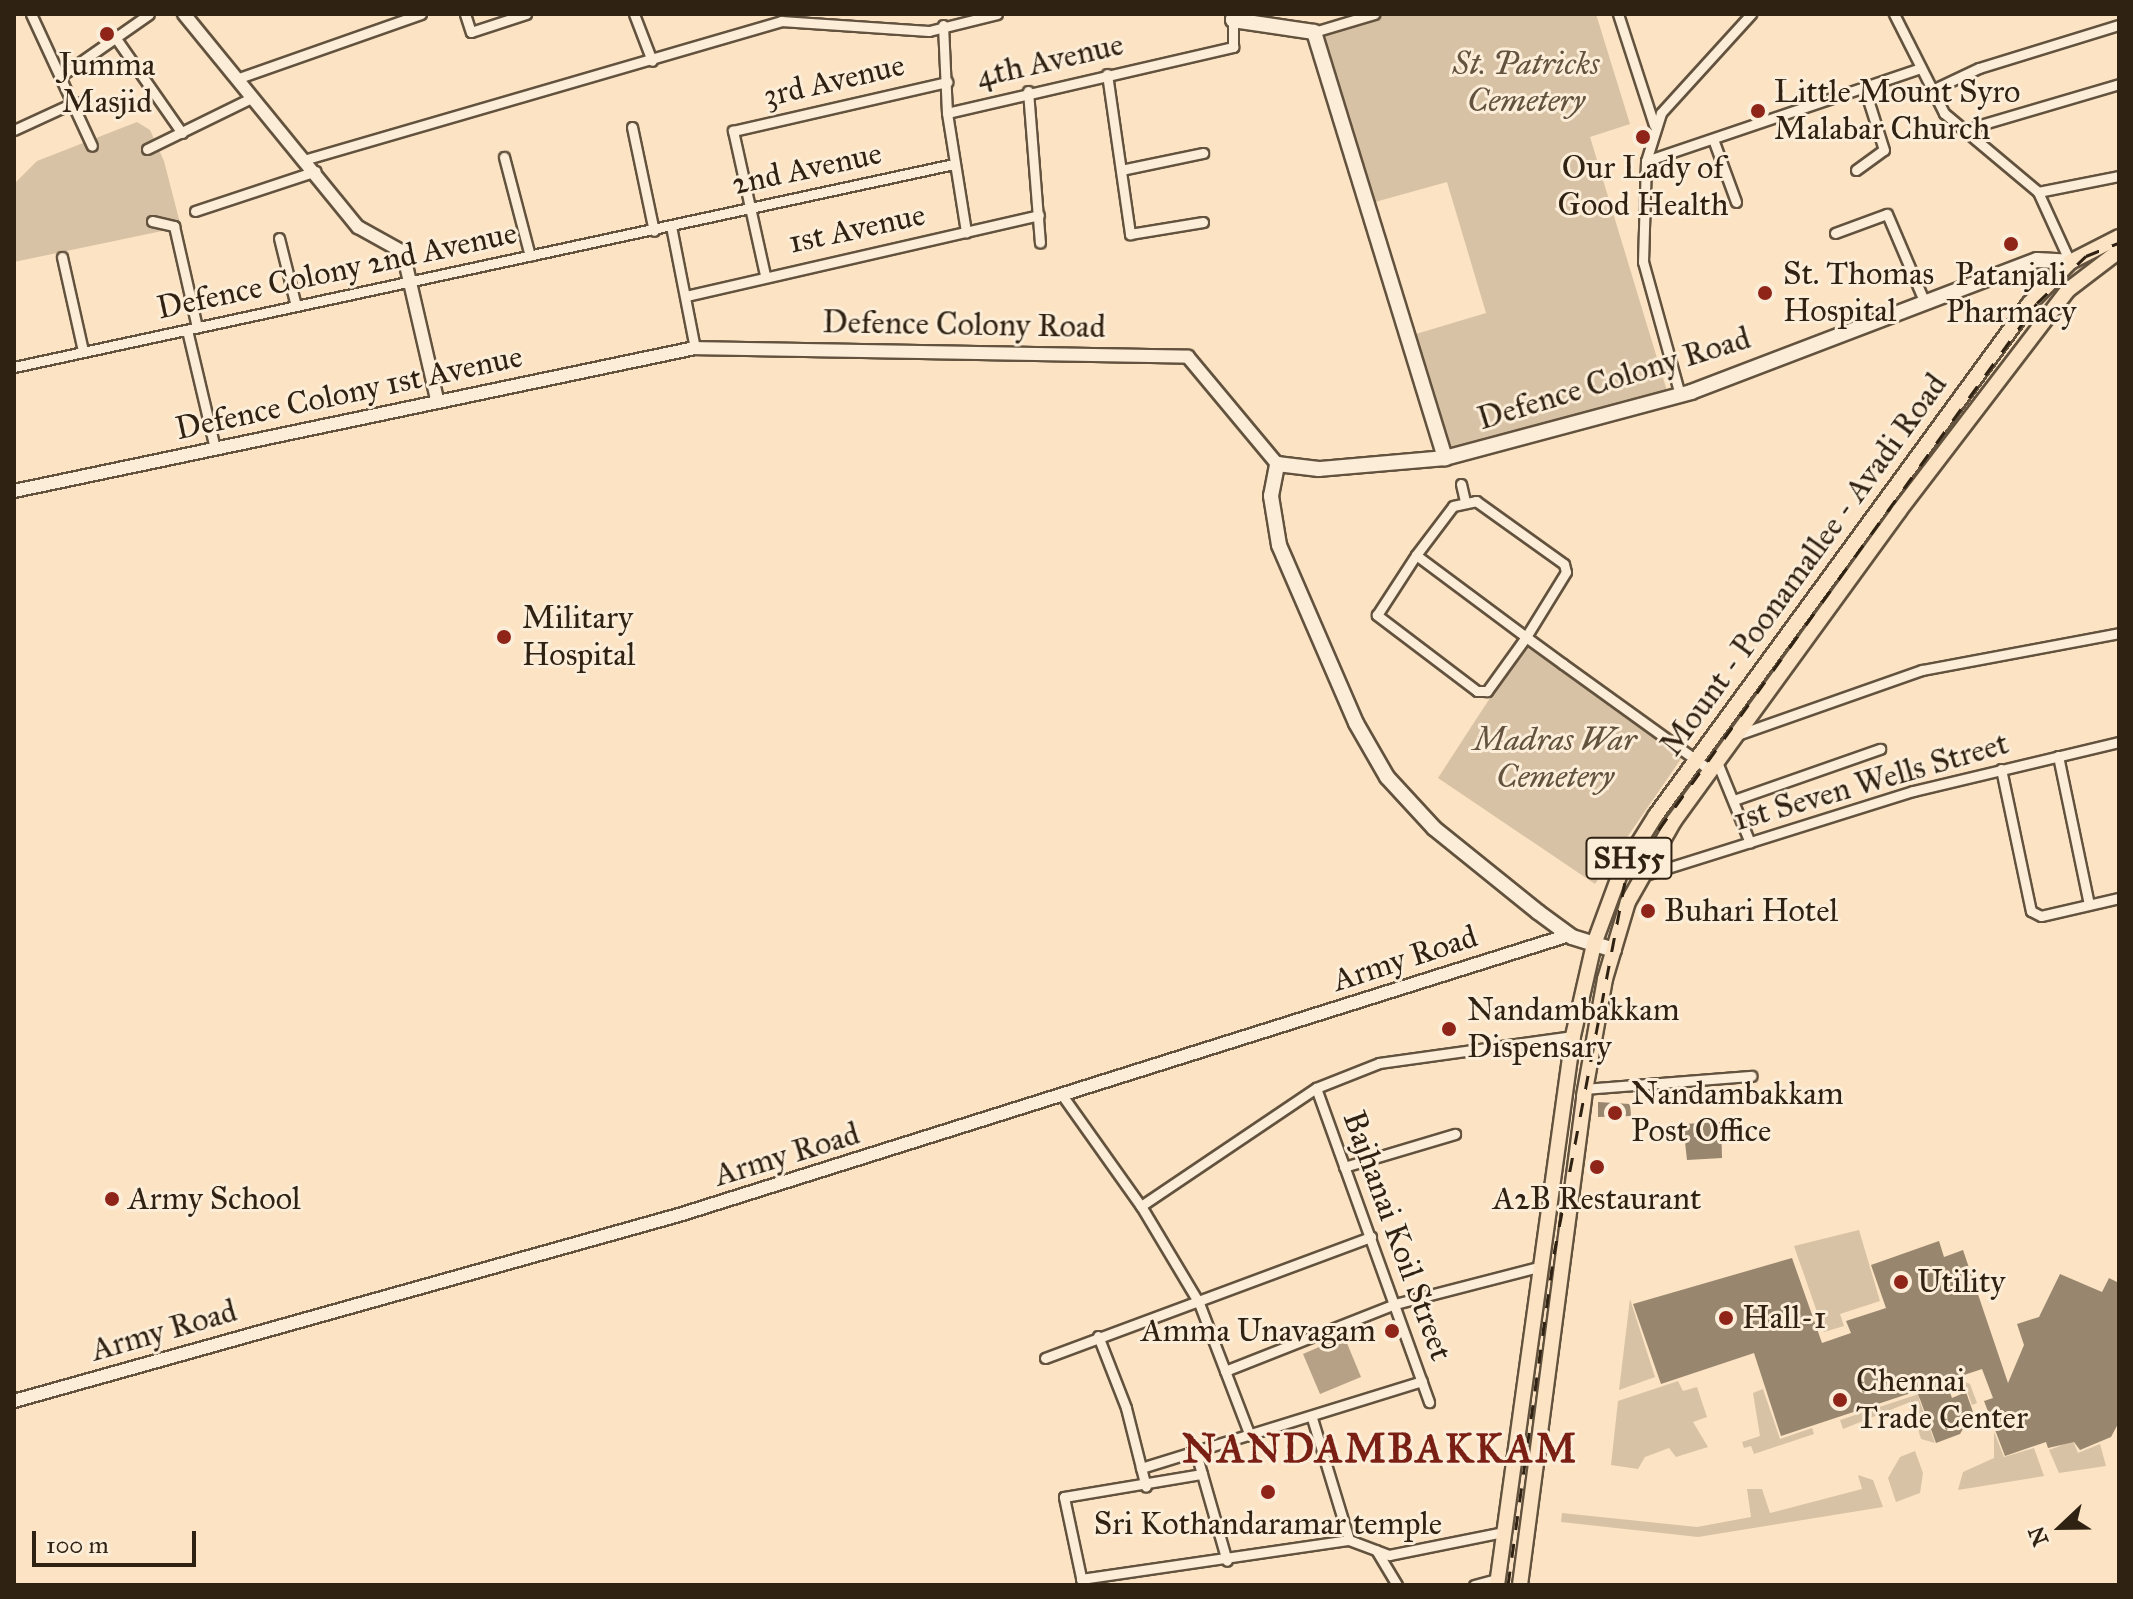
<!DOCTYPE html>
<style>
body{margin:0}
#map{position:relative;width:2133px;height:1599px;overflow:hidden;background:#fbe3c3;font-family:"IM FELL Great Primer",serif}
div>[style]{position:absolute}
[style*='--x']{left:calc(var(--x)*1px);top:calc(var(--y)*1px);width:calc(var(--w)*1px);rotate:calc(var(--a)*1deg)}
.green>*{inset:0;background:#d8c2a5}
.water>*{inset:0;background:#b6a187}
.building>*{inset:0;background:#99866e}
.roads{filter:drop-shadow(2px 0 #62523e) drop-shadow(-2px 0 #62523e) drop-shadow(0 2px #62523e) drop-shadow(0 -2px #62523e)}
.minor>*{height:9px;margin:-4.5px;padding:0 4.5px;transform-origin:4.5px;border-radius:4.5px;background:#fcedd8}
.tertiary>*{height:12px;margin:-6px;padding:0 6px;transform-origin:6px;border-radius:6px;background:#fcedd8}
.secondary>*{height:14px;margin:-7px;padding:0 7px;transform-origin:7px;border-radius:7px;background:#fcedd8}
.primary>*{height:14px;margin:-7px;padding:0 7px;transform-origin:7px;border-radius:7px;background:#fbe3c3}
.rail>*{height:3px;margin-top:-1.5px;transform-origin:0;background:repeating-linear-gradient(90deg,#2f2212 0 14px,transparent 0 28px)}
.dots>*{width:22px;height:22px;translate:-50% -50%;box-sizing:border-box;border:4px solid #fcedd8;border-radius:50%}
span{translate:-50% -50%;white-space:nowrap;text-align:center;line-height:1.15;-webkit-text-stroke:6px #fcedd8;paint-order:stroke}
.shield-label span{padding:2px 6px;background:#fcedd8;border:2px solid;border-radius:6px;-webkit-text-stroke-width:0}
.shield-label{font-size:30px;color:#2f2212;font-weight:700}
.street-label{font-size:32px;color:#2f2212}
.park-label{font-size:32px;color:#62523e;font-style:italic}
.poi-label{font-size:32px;color:#2f2212}
.left{translate:0 -50%;text-align:left}
.right{translate:-100% -50%;text-align:right}
.district-label{font-size:40px;color:#7a1f14;font-weight:700;letter-spacing:2px}
.frame{position:absolute;inset:0;border:16px solid #2f2212;pointer-events:none}
.north{position:absolute;left:2021px;top:1487px;width:80px;height:80px;-webkit-text-stroke:6px #fcedd8;paint-order:stroke;rotate:248deg;font-size:22px;font-weight:700;line-height:32px;text-align:center;color:#2f2212}
.north::after{content:'';display:block;margin:auto;width:28px;height:36px;background:#2f2212;clip-path:polygon(50% 0,100% 100%,50% 72%,0 100%)}
.scale{position:absolute;left:32px;top:1531px;width:164px;height:36px;box-sizing:border-box;border:4px solid #2f2212;border-top:0;padding-left:10px;font-size:24px;line-height:28px;white-space:nowrap;color:#2f2212;-webkit-text-stroke:6px #fcedd8;paint-order:stroke}
</style>
<div id="map">
<div class="green">
<div style="clip-path:polygon(1386px 14px,1596px 14px,1630px 124px,1590px 137px,1667px 391px,1451px 449px,1416px 334px,1486px 313px,1447px 182px,1375px 202px,1323px 33px)"></div>
<div style="clip-path:polygon(137px 122px,150px 130px,164px 161px,181px 227px,14px 262px,14px 184px,37px 161px)"></div>
<div style="clip-path:polygon(1527px 641px,1685px 753px,1595px 884px,1438px 778px)"></div>
<div style="clip-path:polygon(1859px 1230px,1880px 1301px,1840px 1314px,1844px 1326px,1824px 1332px,1794px 1246px)"></div>
<div style="clip-path:polygon(1630px 1299px,1655px 1377px,1619px 1390px)"></div>
<div style="clip-path:polygon(1961px 1380px,1970px 1384px,1977px 1403px,1972px 1405px,1966px 1388px,1919px 1399px,1935px 1443px,1921px 1439px,1910px 1402px,1843px 1429px,1840px 1420px)"></div>
<div style="clip-path:polygon(1678px 1381px,1683px 1391px,1697px 1387px,1707px 1417px,1693px 1422px,1708px 1447px,1676px 1457px,1669px 1448px,1645px 1457px,1638px 1469px,1611px 1465px,1618px 1401px)"></div>
<div style="clip-path:polygon(1763px 1389px,1780px 1439px,1812px 1428px,1814px 1434px,1754px 1454px,1751px 1446px,1744px 1448px,1742px 1442px,1760px 1436px,1753px 1393px)"></div>
<div style="clip-path:polygon(1994px 1432px,2004px 1457px,2034px 1448px,2044px 1476px,1958px 1490px,1963px 1472px,1994px 1458px)"></div>
<div style="clip-path:polygon(2073px 1441px,2078px 1453px,2100px 1444px,2106px 1466px,2059px 1473px,2049px 1450px)"></div>
<div style="clip-path:polygon(1915px 1451px,1923px 1473px,1920px 1493px,1896px 1502px,1888px 1478px,1900px 1457px)"></div>
<div style="clip-path:polygon(1858px 1475px,1873px 1480px,1883px 1507px,1698px 1537px,1561px 1522px,1562px 1513px,1697px 1527px,1751px 1517px,1747px 1489px,1762px 1489px,1770px 1513px,1862px 1489px)"></div>
</div>
<div class="water">
<div style="clip-path:polygon(1344px 1336px,1361px 1377px,1320px 1394px,1303px 1354px)"></div>
</div>
<div class="building">
<div style="clip-path:polygon(1598px 1102px,1630px 1104px,1631px 1116px,1598px 1117px)"></div>
<div style="clip-path:polygon(1721px 1122px,1722px 1158px,1687px 1160px,1683px 1124px)"></div>
<div style="clip-path:polygon(1939px 1241px,1944px 1257px,1963px 1250px,2008px 1383px,2024px 1345px,2017px 1324px,2039px 1317px,2060px 1274px,2102px 1292px,2109px 1278px,2119px 1283px,2119px 1422px,2111px 1437px,2080px 1450px,2074px 1442px,2048px 1448px,2046px 1442px,2005px 1456px,1984px 1401px,1993px 1398px,1982px 1369px,1946px 1381px,1952px 1398px,1966px 1392px,1973px 1412px,1960px 1434px,1936px 1443px,1917px 1391px,1781px 1436px,1754px 1353px,1661px 1384px,1633px 1304px,1792px 1258px,1822px 1343px,1851px 1333px,1846px 1321px,1886px 1308px,1871px 1265px)"></div>
</div>
<div class="roads">
<div class="minor">
<div style="--x:31;--y:14;--w:145;--a:65.2"></div>
<div style="--x:465;--y:14;--w:19;--a:72"></div>
<div style="--x:471;--y:32;--w:58;--a:-18.1"></div>
<div style="--x:634;--y:14;--w:50;--a:69"></div>
<div style="--x:1618;--y:14;--w:117;--a:72"></div>
<div style="--x:1894;--y:14;--w:111;--a:63.2"></div>
<div style="--x:1944;--y:113;--w:123;--a:40"></div>
<div style="--x:2038;--y:192;--w:77;--a:65.4"></div>
<div style="--x:943;--y:25;--w:88;--a:87.4"></div>
<div style="--x:947;--y:113;--w:121;--a:80.9"></div>
<div style="--x:1314;--y:32;--w:63;--a:-16.7"></div>
<div style="--x:115;--y:37;--w:117;--a:55.1"></div>
<div style="--x:1107;--y:74;--w:162;--a:81.8"></div>
<div style="--x:1130;--y:234;--w:74;--a:-9.3"></div>
<div style="--x:62;--y:75;--w:106;--a:-35"></div>
<div style="--x:239;--y:78;--w:193;--a:-19.4"></div>
<div style="--x:1932;--y:90;--w:52;--a:-25.1"></div>
<div style="--x:1979;--y:68;--w:146;--a:-17.1"></div>
<div style="--x:1028;--y:91;--w:152;--a:85.5"></div>
<div style="--x:947;--y:113;--w:294;--a:-13"></div>
<div style="--x:1233;--y:47;--w:27;--a:-90"></div>
<div style="--x:632;--y:127;--w:106;--a:78.1"></div>
<div style="--x:14;--y:130;--w:67;--a:-24.7"></div>
<div style="--x:1963;--y:130;--w:163;--a:-16.4"></div>
<div style="--x:1713;--y:139;--w:67;--a:69.9"></div>
<div style="--x:147;--y:149;--w:118;--a:-26.1"></div>
<div style="--x:504;--y:157;--w:102;--a:75.3"></div>
<div style="--x:307;--y:159;--w:494;--a:-16.2"></div>
<div style="--x:781;--y:21;--w:148;--a:3.9"></div>
<div style="--x:929;--y:31;--w:70;--a:-14"></div>
<div style="--x:1646;--y:161;--w:290;--a:-18.7"></div>
<div style="--x:1121;--y:170;--w:84;--a:-11.7"></div>
<div style="--x:1856;--y:170;--w:34;--a:-36"></div>
<div style="--x:1884;--y:150;--w:66;--a:-107.6"></div>
<div style="--x:2038;--y:192;--w:83;--a:-11.2"></div>
<div style="--x:195;--y:211;--w:127;--a:-18.3"></div>
<div style="--x:152;--y:221;--w:23;--a:13"></div>
<div style="--x:174;--y:226;--w:104;--a:77.2"></div>
<div style="--x:671;--y:226;--w:124;--a:78.9"></div>
<div style="--x:1835;--y:233;--w:55;--a:-20.1"></div>
<div style="--x:1887;--y:214;--w:97;--a:66.9"></div>
<div style="--x:279;--y:238;--w:70;--a:76"></div>
<div style="--x:62;--y:257;--w:96;--a:77.4"></div>
<div style="--x:765;--y:275;--w:148;--a:-102.5"></div>
<div style="--x:733;--y:131;--w:220;--a:-12.9"></div>
<div style="--x:686;--y:296;--w:362;--a:-12.9"></div>
<div style="--x:187;--y:330;--w:121;--a:76.7"></div>
<div style="--x:14;--y:367;--w:962;--a:-12.19"></div>
<div style="--x:1680;--y:395;--w:138;--a:-105.5"></div>
<div style="--x:1643;--y:262;--w:101;--a:-88.3"></div>
<div style="--x:1646;--y:161;--w:50;--a:-72.6"></div>
<div style="--x:1661;--y:113;--w:134;--a:-47.7"></div>
<div style="--x:1461;--y:484;--w:18;--a:77"></div>
<div style="--x:1416;--y:555;--w:61;--a:-52.9"></div>
<div style="--x:1453;--y:506;--w:24;--a:-12"></div>
<div style="--x:1476;--y:501;--w:108;--a:35.6"></div>
<div style="--x:1564;--y:564;--w:8;--a:76"></div>
<div style="--x:1566;--y:572;--w:76;--a:121.6"></div>
<div style="--x:1526;--y:637;--w:67;--a:125.8"></div>
<div style="--x:1487;--y:691;--w:10;--a:180"></div>
<div style="--x:1477;--y:691;--w:126;--a:-142.8"></div>
<div style="--x:1377;--y:615;--w:72;--a:-57"></div>
<div style="--x:1416;--y:555;--w:137;--a:36.7"></div>
<div style="--x:1526;--y:637;--w:46;--a:36.1"></div>
<div style="--x:1563;--y:664;--w:181;--a:35.8"></div>
<div style="--x:1737;--y:735;--w:196;--a:-19.4"></div>
<div style="--x:1922;--y:670;--w:200;--a:-10.6"></div>
<div style="--x:2058;--y:756;--w:151;--a:78.2"></div>
<div style="--x:1717;--y:762;--w:87;--a:67.8"></div>
<div style="--x:2001;--y:769;--w:145;--a:78.1"></div>
<div style="--x:2031;--y:911;--w:11;--a:27"></div>
<div style="--x:2041;--y:916;--w:80;--a:-13"></div>
<div style="--x:1734;--y:800;--w:155;--a:-19.3"></div>
<div style="--x:1642;--y:876;--w:284;--a:-17.4"></div>
<div style="--x:1913;--y:791;--w:212;--a:-13.4"></div>
<div style="--x:1316;--y:1088;--w:334;--a:70.2"></div>
<div style="--x:1585;--y:1089;--w:167;--a:-4.5"></div>
<div style="--x:1062;--y:1095;--w:136;--a:54.6"></div>
<div style="--x:1141;--y:1206;--w:113;--a:59.1"></div>
<div style="--x:1199;--y:1303;--w:142;--a:69"></div>
<div style="--x:1344;--y:1167;--w:116;--a:-16.6"></div>
<div style="--x:1141;--y:1206;--w:211;--a:-34"></div>
<div style="--x:1316;--y:1088;--w:68;--a:-21.6"></div>
<div style="--x:1379;--y:1063;--w:196;--a:-7.9"></div>
<div style="--x:1098;--y:1336;--w:77;--a:68.7"></div>
<div style="--x:1126;--y:1408;--w:81;--a:75.8"></div>
<div style="--x:1045;--y:1358;--w:348;--a:-20.4"></div>
<div style="--x:1225;--y:1371;--w:183;--a:-21.5"></div>
<div style="--x:1395;--y:1304;--w:152;--a:-14.5"></div>
<div style="--x:1312;--y:1418;--w:127;--a:73.1"></div>
<div style="--x:1196;--y:1453;--w:112;--a:74"></div>
<div style="--x:1141;--y:1468;--w:294;--a:-17.2"></div>
<div style="--x:1376;--y:1550;--w:41;--a:59"></div>
<div style="--x:1081;--y:1579;--w:271;--a:-8.3"></div>
<div style="--x:1349;--y:1540;--w:43;--a:20.6"></div>
<div style="--x:1389;--y:1555;--w:116;--a:-11.4"></div>
<div style="--x:1082;--y:1582;--w:87;--a:-102"></div>
<div style="--x:1064;--y:1497;--w:140;--a:-9.5"></div>
<div style="--x:1474;--y:1585;--w:24;--a:-15"></div>
</div>
<div class="tertiary">
<div style="--x:184;--y:14;--w:275;--a:50.8"></div>
<div style="--x:358;--y:227;--w:51;--a:29.1"></div>
<div style="--x:403;--y:252;--w:151;--a:77"></div>
<div style="--x:14;--y:491;--w:696;--a:-11.86"></div>
<div style="--x:695;--y:348;--w:493;--a:1"></div>
<div style="--x:1188;--y:357;--w:139;--a:50.2"></div>
<div style="--x:14;--y:1401;--w:691;--a:-15.63"></div>
<div style="--x:679;--y:1215;--w:933;--a:-17.46"></div>
</div>
<div class="secondary">
<div style="--x:1234;--y:14;--w:6;--a:99"></div>
<div style="--x:1233;--y:20;--w:82;--a:8.4"></div>
<div style="--x:1314;--y:32;--w:446;--a:72.9"></div>
<div style="--x:1614;--y:950;--w:44;--a:-162.8"></div>
<div style="--x:1572;--y:937;--w:42;--a:-143.7"></div>
<div style="--x:1538;--y:912;--w:134;--a:-141.1"></div>
<div style="--x:1434;--y:828;--w:69;--a:-132.7"></div>
<div style="--x:1387;--y:777;--w:62;--a:-119.9"></div>
<div style="--x:1356;--y:723;--w:194;--a:-113.4"></div>
<div style="--x:1279;--y:545;--w:50;--a:-99.3"></div>
<div style="--x:1271;--y:496;--w:33;--a:-79"></div>
<div style="--x:1277;--y:464;--w:42;--a:6.8"></div>
<div style="--x:1319;--y:469;--w:126;--a:-5"></div>
<div style="--x:1445;--y:458;--w:255;--a:-15"></div>
<div style="--x:1691;--y:392;--w:370;--a:-20.9"></div>
<div style="--x:2037;--y:260;--w:33;--a:3"></div>
</div>
<div class="primary">
<div style="--x:1497;--y:1585;--w:554;--a:-82.12"></div>
<div style="--x:1573;--y:1036;--w:94;--a:-77.1"></div>
<div style="--x:1594;--y:944;--w:78;--a:-69.7"></div>
<div style="--x:1621;--y:871;--w:66;--a:-58"></div>
<div style="--x:1656;--y:815;--w:633;--a:-53.87"></div>
<div style="--x:2029;--y:304;--w:59;--a:-45.7"></div>
<div style="--x:2070;--y:262;--w:55;--a:-27"></div>
<div style="--x:1520;--y:1585;--w:493;--a:-82.5"></div>
<div style="--x:1584;--y:1096;--w:119;--a:-79.8"></div>
<div style="--x:1605;--y:979;--w:80;--a:-73.4"></div>
<div style="--x:1628;--y:902;--w:93;--a:-60.4"></div>
<div style="--x:1674;--y:821;--w:383;--a:-54"></div>
<div style="--x:1899;--y:511;--w:278;--a:-52.6"></div>
<div style="--x:2068;--y:290;--w:64;--a:-37.4"></div>
</div>
</div>
<div class="rail">
<div style="--x:1508;--y:1585;--w:334;--a:-82.1"></div>
<div style="--x:1554;--y:1254;--w:386;--a:-79.2"></div>
<div style="--x:1626;--y:875;--w:704;--a:-54.3"></div>
<div style="--x:2037;--y:303;--w:68;--a:-43.8"></div>
<div style="--x:2086;--y:256;--w:35;--a:-22"></div>
</div>
<div class="dots">
<div style="left:107px;top:34px;background:#8f2418"></div>
<div style="left:1758px;top:111px;background:#8f2418"></div>
<div style="left:1643px;top:137px;background:#8f2418"></div>
<div style="left:2011px;top:244px;background:#8f2418"></div>
<div style="left:1765px;top:293px;background:#8f2418"></div>
<div style="left:504px;top:637px;background:#8f2418"></div>
<div style="left:1648px;top:911px;background:#8f2418"></div>
<div style="left:1449px;top:1029px;background:#8f2418"></div>
<div style="left:1615px;top:1113px;background:#8f2418"></div>
<div style="left:1597px;top:1167px;background:#8f2418"></div>
<div style="left:112px;top:1199px;background:#8f2418"></div>
<div style="left:1901px;top:1282px;background:#8f2418"></div>
<div style="left:1726px;top:1318px;background:#8f2418"></div>
<div style="left:1392px;top:1331px;background:#8f2418"></div>
<div style="left:1840px;top:1400px;background:#8f2418"></div>
<div style="left:1268px;top:1492px;background:#8f2418"></div>
</div>
<div class="shield-label">
<span style="left:1629px;top:858px">SH55</span>
</div>
<div class="street-label">
<span style="left:1050px;top:61px;rotate:-13deg">4th Avenue</span>
<span style="left:834px;top:81px;rotate:-13deg">3rd Avenue</span>
<span style="left:807px;top:169px;rotate:-12deg">2nd Avenue</span>
<span style="left:857px;top:229px;rotate:-12deg">1st Avenue</span>
<span style="left:337px;top:271px;rotate:-12deg">Defence Colony 2nd Avenue</span>
<span style="left:964px;top:325px;rotate:1deg">Defence Colony Road</span>
<span style="left:1614px;top:379px;rotate:-17deg">Defence Colony Road</span>
<span style="left:349px;top:393px;rotate:-12deg">Defence Colony 1st Avenue</span>
<span style="left:1804px;top:565px;rotate:-54deg">Mount - Poonamallee - Avadi Road</span>
<span style="left:1871px;top:782px;rotate:-16deg">1st Seven Wells Street</span>
<span style="left:1405px;top:959px;rotate:-18deg">Army Road</span>
<span style="left:787px;top:1155px;rotate:-17deg">Army Road</span>
<span style="left:1397px;top:1236px;rotate:70deg">Bajhanai Koil Street</span>
<span style="left:164px;top:1331px;rotate:-16deg">Army Road</span>
</div>
<div class="park-label">
<span style="left:1526px;top:83px">St. Patricks<br>Cemetery</span>
<span style="left:1555px;top:759px">Madras War<br>Cemetery</span>
</div>
<div class="poi-label">
<span style="left:107px;top:84px">Jumma<br>Masjid</span>
<span class="left" style="left:1774px;top:111px">Little Mount Syro<br>Malabar Church</span>
<span style="left:1643px;top:187px">Our Lady of<br>Good Health</span>
<span class="left" style="left:1783px;top:293px">St. Thomas<br>Hospital</span>
<span style="left:2011px;top:294px">Patanjali<br>Pharmacy</span>
<span class="left" style="left:522px;top:637px">Military<br>Hospital</span>
<span class="left" style="left:1664px;top:911px">Buhari Hotel</span>
<span class="left" style="left:1467px;top:1029px">Nandambakkam<br>Dispensary</span>
<span class="left" style="left:1631px;top:1113px">Nandambakkam<br>Post Office</span>
<span class="left" style="left:128px;top:1199px">Army School</span>
<span style="left:1597px;top:1199px">A2B Restaurant</span>
<span class="left" style="left:1917px;top:1282px">Utility</span>
<span class="left" style="left:1742px;top:1318px">Hall-1</span>
<span class="right" style="left:1376px;top:1331px">Amma Unavagam</span>
<span class="left" style="left:1856px;top:1400px">Chennai<br>Trade Center</span>
<span style="left:1268px;top:1524px">Sri Kothandaramar temple</span>
</div>
<div class="district-label">
<span style="left:1380px;top:1449px">NANDAMBAKKAM</span>
</div>
<div class="frame"></div>
<div class="north">N</div>
<div class="scale">100 m</div>
</div>
